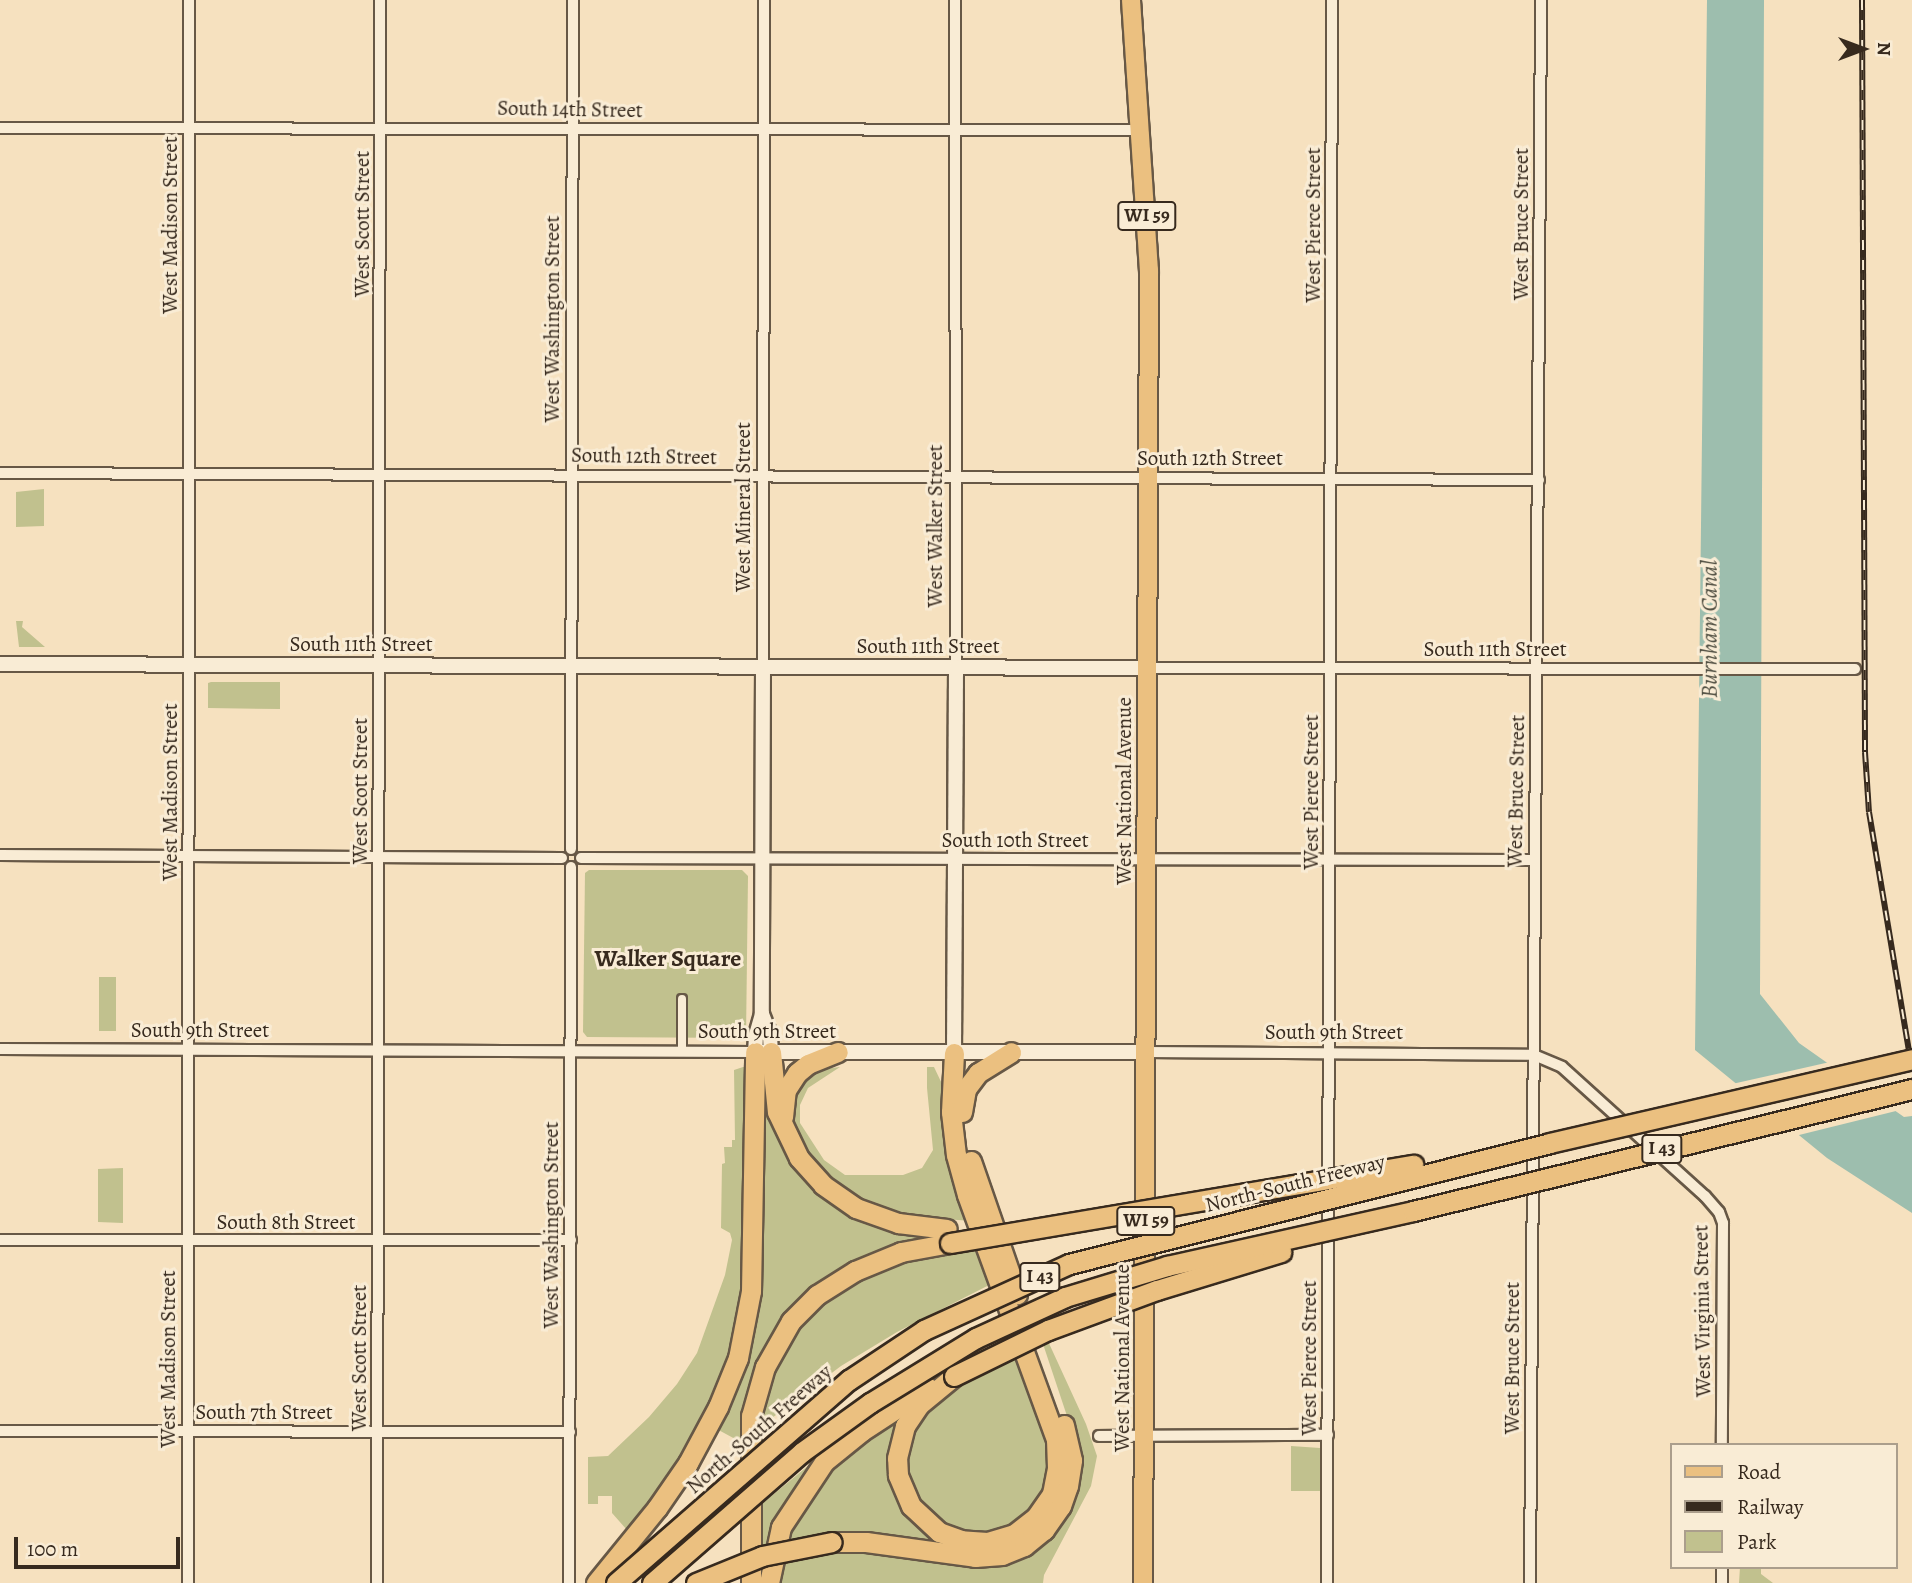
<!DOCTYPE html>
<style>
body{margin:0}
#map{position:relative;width:1912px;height:1583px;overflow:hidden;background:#f6e1bf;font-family:Alegreya,serif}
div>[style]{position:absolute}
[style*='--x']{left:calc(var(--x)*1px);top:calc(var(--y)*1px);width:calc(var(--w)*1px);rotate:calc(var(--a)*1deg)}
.green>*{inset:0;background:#c1c18e}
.water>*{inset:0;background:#9dbeae}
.pier>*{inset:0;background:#f6e1bf}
.roads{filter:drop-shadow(2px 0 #675846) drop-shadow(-2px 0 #675846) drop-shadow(0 2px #675846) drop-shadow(0 -2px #675846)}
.pedestrian>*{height:8px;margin:-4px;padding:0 4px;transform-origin:4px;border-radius:4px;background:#f9ecd5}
.minor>*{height:10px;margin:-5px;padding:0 5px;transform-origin:5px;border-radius:5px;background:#f9ecd5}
.tertiary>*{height:14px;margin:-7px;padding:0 7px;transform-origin:7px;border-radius:7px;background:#f9ecd5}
.primary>*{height:18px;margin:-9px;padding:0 9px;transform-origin:9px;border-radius:9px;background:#ebc080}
.motorway>*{height:19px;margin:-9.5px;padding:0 9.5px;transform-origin:9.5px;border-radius:9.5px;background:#ebc080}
.rail>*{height:6px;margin-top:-3px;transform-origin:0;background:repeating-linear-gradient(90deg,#f9ecd5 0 10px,#372a1e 0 20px);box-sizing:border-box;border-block:2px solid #372a1e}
.bridges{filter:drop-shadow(2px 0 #372a1e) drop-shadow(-2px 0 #372a1e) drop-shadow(0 2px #372a1e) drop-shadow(0 -2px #372a1e)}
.motorway-bridge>*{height:19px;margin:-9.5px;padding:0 9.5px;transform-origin:9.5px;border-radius:9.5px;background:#ebc080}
span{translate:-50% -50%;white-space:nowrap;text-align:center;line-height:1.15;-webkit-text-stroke:6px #f9ecd5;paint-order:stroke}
.shield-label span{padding:2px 5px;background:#f9ecd5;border:2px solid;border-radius:5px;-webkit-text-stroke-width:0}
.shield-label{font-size:19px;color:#372a1e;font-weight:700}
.street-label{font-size:21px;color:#372a1e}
.water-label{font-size:23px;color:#504f42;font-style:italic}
.quarter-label{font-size:24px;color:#372a1e;font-weight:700}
.legend{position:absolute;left:1670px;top:1443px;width:228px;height:126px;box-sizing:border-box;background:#f9ecd5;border:2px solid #ab9e8c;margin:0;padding:9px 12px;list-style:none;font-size:21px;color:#372a1e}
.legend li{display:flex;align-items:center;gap:14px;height:35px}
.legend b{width:35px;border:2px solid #ab9e8c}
.north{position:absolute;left:1828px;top:14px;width:70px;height:70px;-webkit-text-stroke:5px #f9ecd5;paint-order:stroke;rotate:90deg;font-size:19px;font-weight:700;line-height:28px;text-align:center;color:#372a1e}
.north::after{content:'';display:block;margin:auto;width:24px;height:32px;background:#372a1e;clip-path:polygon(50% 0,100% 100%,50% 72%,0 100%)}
.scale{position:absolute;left:14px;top:1537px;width:166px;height:32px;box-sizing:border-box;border:4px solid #372a1e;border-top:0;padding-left:9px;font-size:21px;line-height:24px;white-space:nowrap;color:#372a1e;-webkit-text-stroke:5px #f9ecd5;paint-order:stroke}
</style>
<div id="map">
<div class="green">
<div style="clip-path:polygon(44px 489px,44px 526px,16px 527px,16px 492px)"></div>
<div style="clip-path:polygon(16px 621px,23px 621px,22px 627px,45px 647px,19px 647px)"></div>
<div style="clip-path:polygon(211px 682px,280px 682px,280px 709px,208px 708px,208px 683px)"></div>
<div style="clip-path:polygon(742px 870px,748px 876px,746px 1038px,587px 1037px,583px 1032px,585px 873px,589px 870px)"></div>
<div style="clip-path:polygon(99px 977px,116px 977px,116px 1031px,99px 1031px)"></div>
<div style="clip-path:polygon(743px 1067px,746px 1067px,746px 1277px,733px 1348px,720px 1385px,683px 1454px,627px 1530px,612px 1513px,612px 1496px,598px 1496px,598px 1504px,588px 1504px,588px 1457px,608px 1456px,649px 1417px,677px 1384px,697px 1353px,725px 1275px,732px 1240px,730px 1233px,721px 1228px,722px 1164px,725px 1163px,724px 1147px,732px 1147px,732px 1140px,735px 1140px,734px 1070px)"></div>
<div style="clip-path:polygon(840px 1067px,808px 1088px,800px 1105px,800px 1123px,824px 1160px,845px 1175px,903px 1175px,922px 1168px,933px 1150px,927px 1088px,927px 1067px,934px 1067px,943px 1086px,973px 1221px,913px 1217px,871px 1206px,831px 1183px,804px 1153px,788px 1109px,802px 1076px,807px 1078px,823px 1069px)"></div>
<div style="clip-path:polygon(762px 1085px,765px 1085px,816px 1185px,942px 1234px,790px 1314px,744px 1441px,735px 1448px,737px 1440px,713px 1427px,743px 1350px)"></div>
<div style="clip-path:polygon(123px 1168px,123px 1223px,98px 1222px,98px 1169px)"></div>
<div style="clip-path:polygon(981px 1244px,995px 1282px,897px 1332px,841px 1366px,760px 1427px,764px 1391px,784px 1342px,818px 1301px,881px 1264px)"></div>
<div style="clip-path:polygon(1047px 1339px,1086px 1424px,1097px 1456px,1091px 1486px,1044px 1575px,1043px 1583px,776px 1583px,781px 1557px,838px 1547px,993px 1560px,1077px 1446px,1042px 1341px)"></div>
<div style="clip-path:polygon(1020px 1350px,1052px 1447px,1040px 1503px,1013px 1527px,978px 1535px,940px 1525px,924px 1512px,907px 1483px,905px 1444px,921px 1412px,961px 1380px)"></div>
<div style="clip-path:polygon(1034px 1350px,1064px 1433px,1068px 1465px,1061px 1495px,1044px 1521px,1034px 1530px,1005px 1545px,981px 1549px,861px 1536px,829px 1535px,785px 1542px,809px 1491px,830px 1465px,855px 1442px,916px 1399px,918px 1402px,903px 1419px,892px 1454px,896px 1486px,915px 1519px,940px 1538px,969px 1546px,1011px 1540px,1035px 1526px,1054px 1503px,1064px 1472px,1065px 1459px,1063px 1441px,1030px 1352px)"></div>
<div style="clip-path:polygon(837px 1442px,788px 1500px,776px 1524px,761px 1580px,759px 1580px,758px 1507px)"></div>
<div style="clip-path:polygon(1291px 1446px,1320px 1448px,1321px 1491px,1291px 1491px)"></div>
<div style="clip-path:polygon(1740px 1567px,1761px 1567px,1761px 1574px,1773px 1583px,1739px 1583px)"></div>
</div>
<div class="water">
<div style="clip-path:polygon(1707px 0,1764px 0,1760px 994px,1799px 1043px,1904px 1117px,1912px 1116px,1912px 1213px,1827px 1158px,1695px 1050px)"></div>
</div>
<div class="pier">
<div style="clip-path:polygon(1830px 1062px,1900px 1110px,1795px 1136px,1732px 1084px)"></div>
</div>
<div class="roads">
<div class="pedestrian">
<div style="--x:682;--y:1051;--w:52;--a:-90"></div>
</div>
<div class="minor">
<div style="--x:955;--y:0;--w:667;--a:89.91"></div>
<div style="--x:0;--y:128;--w:1140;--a:0.1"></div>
<div style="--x:0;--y:473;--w:1539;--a:0.26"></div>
<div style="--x:763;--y:667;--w:667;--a:-89.91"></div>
<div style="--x:1147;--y:668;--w:708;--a:0.08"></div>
<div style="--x:571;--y:849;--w:849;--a:-89.87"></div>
<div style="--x:0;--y:855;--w:562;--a:0.31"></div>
<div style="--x:581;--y:858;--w:953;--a:0.12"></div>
<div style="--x:0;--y:1049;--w:755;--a:0.23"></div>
<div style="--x:1146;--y:1052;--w:388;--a:0.4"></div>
<div style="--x:1534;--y:1055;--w:30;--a:23"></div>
<div style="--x:1562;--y:1067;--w:193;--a:42.1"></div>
<div style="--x:1705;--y:1196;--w:21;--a:49"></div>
<div style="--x:1719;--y:1212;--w:12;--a:70"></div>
<div style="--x:1723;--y:1223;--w:222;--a:90.3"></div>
<div style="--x:0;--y:1240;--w:571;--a:0"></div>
<div style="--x:0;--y:1431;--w:570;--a:0.1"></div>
<div style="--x:1099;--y:1436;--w:229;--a:-0.3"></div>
<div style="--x:1722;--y:1567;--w:16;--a:90"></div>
<div style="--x:188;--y:1583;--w:1583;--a:-89.96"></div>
<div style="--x:377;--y:1583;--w:1583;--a:-89.89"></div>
<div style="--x:569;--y:1583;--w:716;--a:-89.84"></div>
<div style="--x:1327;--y:1583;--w:1583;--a:-89.82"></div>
<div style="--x:1530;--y:1583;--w:1583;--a:-89.6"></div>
</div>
<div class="tertiary">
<div style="--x:0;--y:664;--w:1147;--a:0.2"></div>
<div style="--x:763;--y:667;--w:347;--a:90.2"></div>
<div style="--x:762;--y:1014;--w:22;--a:106"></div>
<div style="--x:756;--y:1035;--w:17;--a:93"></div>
<div style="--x:755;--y:1052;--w:391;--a:0"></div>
<div style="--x:762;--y:1014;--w:22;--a:69"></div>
<div style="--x:770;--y:1035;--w:17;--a:87"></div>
<div style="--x:954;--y:1053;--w:386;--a:-89.7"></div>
</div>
<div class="primary">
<div style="--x:1131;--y:0;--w:271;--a:86.2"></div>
<div style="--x:1149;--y:270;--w:1313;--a:90.26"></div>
</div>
<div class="motorway">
<div style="--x:771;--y:1052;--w:60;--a:84.3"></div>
<div style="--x:777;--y:1112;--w:51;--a:64.4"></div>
<div style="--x:799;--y:1158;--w:36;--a:48"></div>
<div style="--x:823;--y:1185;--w:40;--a:34.9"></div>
<div style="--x:856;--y:1208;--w:45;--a:19.7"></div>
<div style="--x:898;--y:1223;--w:49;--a:7"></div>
<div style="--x:954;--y:1053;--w:59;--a:92.9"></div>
<div style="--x:951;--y:1112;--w:43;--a:83.4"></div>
<div style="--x:956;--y:1155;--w:41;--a:74.6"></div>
<div style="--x:967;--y:1195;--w:260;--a:70"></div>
<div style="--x:1056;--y:1439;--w:29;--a:88"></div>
<div style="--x:1057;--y:1468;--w:26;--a:101"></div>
<div style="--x:1052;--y:1494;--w:28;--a:125"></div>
<div style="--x:1036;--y:1517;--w:28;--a:142"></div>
<div style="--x:1014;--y:1534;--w:28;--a:163"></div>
<div style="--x:987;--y:1542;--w:26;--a:-176"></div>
<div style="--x:961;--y:1540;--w:23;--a:-160"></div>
<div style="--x:939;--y:1532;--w:38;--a:-137"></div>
<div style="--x:911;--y:1506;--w:34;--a:-113"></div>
<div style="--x:898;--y:1475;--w:17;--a:-93"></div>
<div style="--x:897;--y:1458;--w:33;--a:-76"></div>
<div style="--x:905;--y:1426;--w:25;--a:-56"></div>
<div style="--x:919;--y:1405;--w:45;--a:-39.6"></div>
<div style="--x:962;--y:1112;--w:23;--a:-80"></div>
<div style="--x:966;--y:1089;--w:20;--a:-53"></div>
<div style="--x:978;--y:1073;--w:39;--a:-32"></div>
<div style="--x:783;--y:1117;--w:27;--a:-84"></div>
<div style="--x:786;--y:1090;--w:20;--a:-57"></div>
<div style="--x:797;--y:1073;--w:14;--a:-39"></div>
<div style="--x:808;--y:1064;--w:32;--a:-22"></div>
<div style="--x:971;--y:1161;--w:141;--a:70.9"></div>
<div style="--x:832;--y:1542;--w:34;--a:0"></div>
<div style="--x:866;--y:1542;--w:110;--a:7.8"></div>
<div style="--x:975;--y:1557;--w:27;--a:-4"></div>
<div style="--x:1002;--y:1555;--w:24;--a:-22"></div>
<div style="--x:1024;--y:1546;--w:26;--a:-39"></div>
<div style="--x:1044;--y:1530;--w:29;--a:-55"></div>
<div style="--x:1061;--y:1506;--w:21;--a:-71"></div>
<div style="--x:1068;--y:1486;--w:26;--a:-81"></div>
<div style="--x:1072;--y:1460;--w:36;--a:-103"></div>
<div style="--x:596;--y:1583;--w:97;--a:-50.9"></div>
<div style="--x:657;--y:1508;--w:55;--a:-55.4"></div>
<div style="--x:688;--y:1463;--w:64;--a:-61.8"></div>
<div style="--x:718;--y:1407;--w:53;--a:-67.8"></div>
<div style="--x:738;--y:1358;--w:68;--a:-79"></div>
<div style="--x:751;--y:1291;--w:239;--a:-89"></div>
<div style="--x:751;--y:1583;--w:167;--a:-90"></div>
<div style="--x:751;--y:1416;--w:51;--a:-74.1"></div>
<div style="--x:765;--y:1367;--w:53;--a:-60.5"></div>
<div style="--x:791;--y:1321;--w:37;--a:-45"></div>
<div style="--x:817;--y:1295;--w:45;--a:-32.3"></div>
<div style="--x:855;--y:1271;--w:50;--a:-22.4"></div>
<div style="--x:901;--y:1252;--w:50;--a:-10.4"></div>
<div style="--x:769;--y:1583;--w:57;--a:-77.9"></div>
<div style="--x:781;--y:1527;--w:78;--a:-56.5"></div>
<div style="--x:824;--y:1462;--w:49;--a:-39.2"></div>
<div style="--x:862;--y:1431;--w:79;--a:-33.1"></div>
</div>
</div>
<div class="rail">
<div style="--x:1862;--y:0;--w:752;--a:89.77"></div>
<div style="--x:1865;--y:752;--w:60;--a:86.2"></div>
<div style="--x:1869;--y:812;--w:260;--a:80.5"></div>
</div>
<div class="bridges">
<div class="motorway-bridge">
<div style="--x:950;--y:1243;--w:470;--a:-9.6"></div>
<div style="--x:954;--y:1376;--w:105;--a:-26.1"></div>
<div style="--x:1048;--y:1330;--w:116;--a:-20.2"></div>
<div style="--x:1157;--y:1290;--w:130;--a:-17"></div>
<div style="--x:616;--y:1583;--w:309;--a:-41.1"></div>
<div style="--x:849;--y:1380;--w:90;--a:-33.7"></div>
<div style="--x:924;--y:1330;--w:159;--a:-24.5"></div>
<div style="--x:1069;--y:1264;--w:495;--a:-14.1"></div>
<div style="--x:1549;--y:1143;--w:373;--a:-13"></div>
<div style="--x:652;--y:1583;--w:199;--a:-41.1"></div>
<div style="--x:802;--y:1452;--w:84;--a:-35.8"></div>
<div style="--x:870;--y:1403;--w:124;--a:-31.5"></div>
<div style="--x:976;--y:1338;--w:98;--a:-24.7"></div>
<div style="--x:1065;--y:1297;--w:107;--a:-16.9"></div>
<div style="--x:1167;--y:1266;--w:252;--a:-12.6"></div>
<div style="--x:1413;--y:1211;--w:514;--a:-13.74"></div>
<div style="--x:696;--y:1583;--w:71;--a:-22.2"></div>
<div style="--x:762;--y:1556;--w:71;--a:-11.3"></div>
</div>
</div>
<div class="shield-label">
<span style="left:1147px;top:216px">WI 59</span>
<span style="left:1662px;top:1149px">I 43</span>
<span style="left:1146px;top:1221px">WI 59</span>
<span style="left:1040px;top:1277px">I 43</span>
</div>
<div class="street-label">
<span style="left:570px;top:109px;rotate:1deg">South 14th Street</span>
<span style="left:362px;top:224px;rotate:-90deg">West Scott Street</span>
<span style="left:1521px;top:224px;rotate:-90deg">West Bruce Street</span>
<span style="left:170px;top:225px;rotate:-90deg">West Madison Street</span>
<span style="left:1313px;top:225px;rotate:-90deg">West Pierce Street</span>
<span style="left:552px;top:319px;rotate:-90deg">West Washington Street</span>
<span style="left:644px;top:456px;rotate:1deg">South 12th Street</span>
<span style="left:1210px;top:458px">South 12th Street</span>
<span style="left:743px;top:507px;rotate:-90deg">West Mineral Street</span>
<span style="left:935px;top:526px;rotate:-90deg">West Walker Street</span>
<span style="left:361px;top:644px">South 11th Street</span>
<span style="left:928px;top:646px">South 11th Street</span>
<span style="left:1495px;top:649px">South 11th Street</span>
<span style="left:360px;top:791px;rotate:-90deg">West Scott Street</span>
<span style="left:1124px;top:791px;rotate:-90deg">West National Avenue</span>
<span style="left:1516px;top:791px;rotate:-89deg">West Bruce Street</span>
<span style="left:170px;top:792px;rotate:-90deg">West Madison Street</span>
<span style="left:1311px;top:792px;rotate:-90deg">West Pierce Street</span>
<span style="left:1015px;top:840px">South 10th Street</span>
<span style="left:200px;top:1030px">South 9th Street</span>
<span style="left:767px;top:1031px">South 9th Street</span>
<span style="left:1334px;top:1032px">South 9th Street</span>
<span style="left:1295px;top:1183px;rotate:-14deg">North-South Freeway</span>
<span style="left:286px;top:1222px">South 8th Street</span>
<span style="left:551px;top:1225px;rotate:-90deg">West Washington Street</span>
<span style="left:1702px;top:1311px;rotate:-91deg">West Virginia Street</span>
<span style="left:359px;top:1358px;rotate:-90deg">West Scott Street</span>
<span style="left:1122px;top:1358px;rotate:-90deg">West National Avenue</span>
<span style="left:1309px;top:1358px;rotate:-90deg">West Pierce Street</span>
<span style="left:1512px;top:1358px;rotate:-90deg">West Bruce Street</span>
<span style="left:168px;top:1359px;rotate:-90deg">West Madison Street</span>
<span style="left:264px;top:1412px">South 7th Street</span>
<span style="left:759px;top:1429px;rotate:-41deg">North-South Freeway</span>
</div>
<div class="water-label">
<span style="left:1710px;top:629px;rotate:-90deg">Burnham Canal</span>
</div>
<div class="quarter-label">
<span style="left:668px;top:959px">Walker Square</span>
</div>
<ul class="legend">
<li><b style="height:9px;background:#ebc080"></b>Road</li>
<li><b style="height:9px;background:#372a1e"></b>Railway</li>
<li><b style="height:19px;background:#c1c18e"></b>Park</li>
</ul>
<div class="north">N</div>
<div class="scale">100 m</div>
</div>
